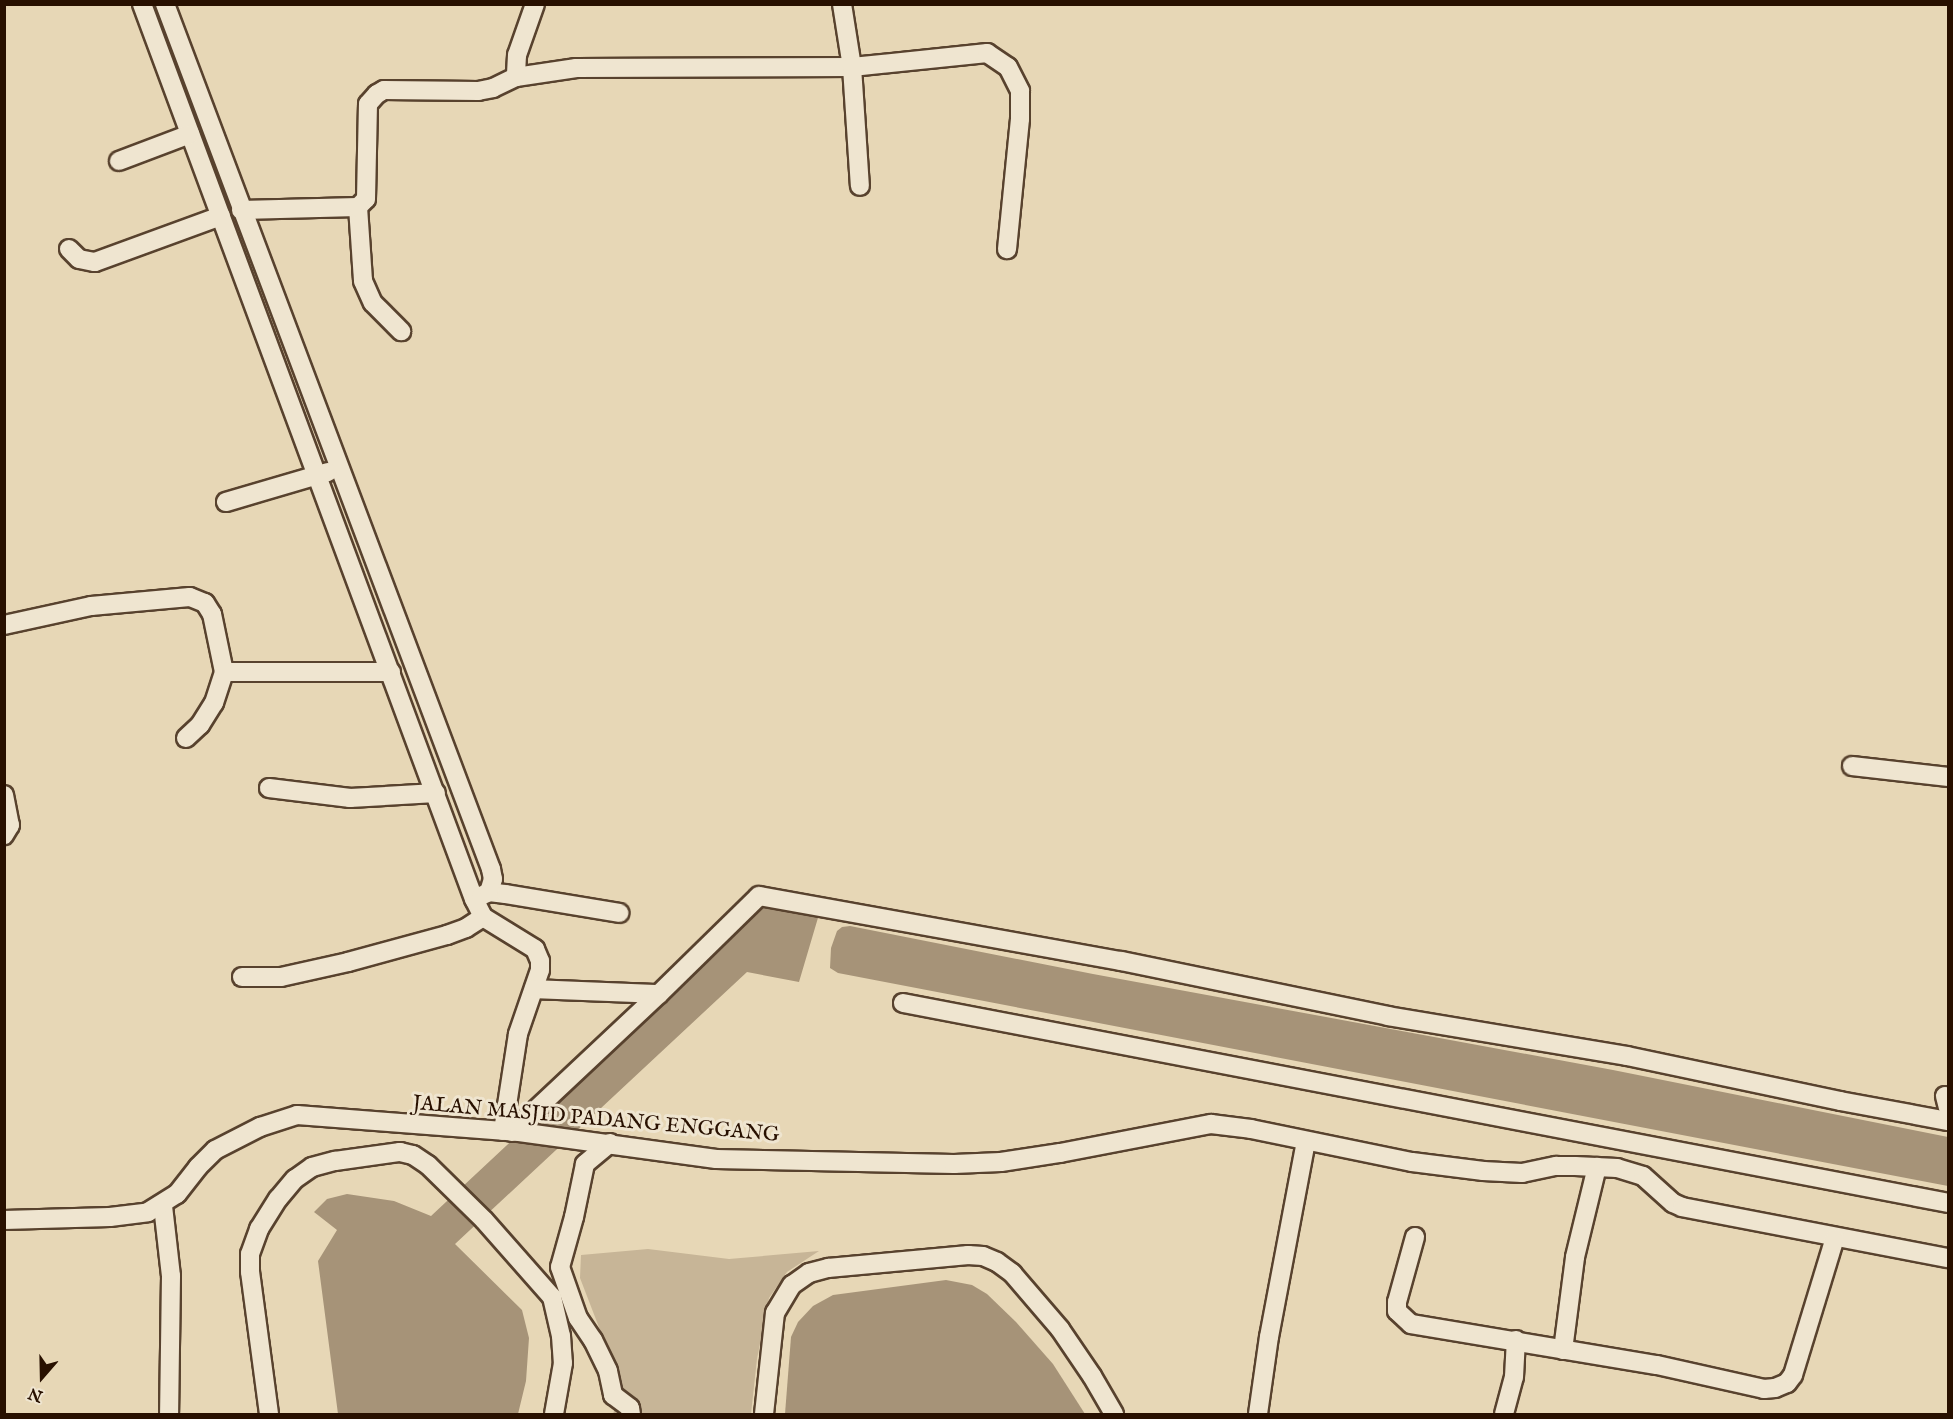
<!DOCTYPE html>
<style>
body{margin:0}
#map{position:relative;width:1953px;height:1419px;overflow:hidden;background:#e7d7b6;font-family:"IM FELL English",serif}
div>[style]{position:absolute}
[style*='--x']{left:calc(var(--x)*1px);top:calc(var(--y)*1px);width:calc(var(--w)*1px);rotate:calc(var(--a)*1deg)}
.green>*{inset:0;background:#c7b597}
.water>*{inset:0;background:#a69378}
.roads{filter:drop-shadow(2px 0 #58422e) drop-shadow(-2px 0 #58422e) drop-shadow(0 2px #58422e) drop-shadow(0 -2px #58422e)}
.minor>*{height:18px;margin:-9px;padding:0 9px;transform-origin:9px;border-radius:9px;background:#efe5d0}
span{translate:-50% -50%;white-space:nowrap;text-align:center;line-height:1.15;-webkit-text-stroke:6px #efe5d0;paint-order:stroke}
.street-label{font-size:21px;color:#281000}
.frame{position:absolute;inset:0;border:6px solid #281000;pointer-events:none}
.north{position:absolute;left:12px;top:1347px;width:60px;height:60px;-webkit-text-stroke:4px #efe5d0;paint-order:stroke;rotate:200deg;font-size:16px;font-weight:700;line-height:24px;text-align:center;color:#281000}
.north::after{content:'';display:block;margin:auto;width:21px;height:27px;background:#281000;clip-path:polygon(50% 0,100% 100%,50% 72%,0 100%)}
</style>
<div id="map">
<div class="green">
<div style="clip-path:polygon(648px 1249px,729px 1259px,819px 1251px,787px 1272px,769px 1298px,757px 1359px,751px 1414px,613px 1414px,622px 1387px,580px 1278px,581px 1255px)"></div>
</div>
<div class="water">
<div style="clip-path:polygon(768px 901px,820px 911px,799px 982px,747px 972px,455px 1244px,522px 1310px,529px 1338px,526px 1381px,518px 1414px,338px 1414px,318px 1261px,337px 1230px,314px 1212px,327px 1199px,347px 1194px,394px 1201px,431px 1216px)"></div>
<div style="clip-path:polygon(850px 926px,1093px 974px,1613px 1070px,1948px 1137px,1948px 1186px,838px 973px,830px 968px,831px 948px,837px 931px,842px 927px)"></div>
<div style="clip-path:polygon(946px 1280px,972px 1285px,987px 1294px,1016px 1322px,1053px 1364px,1085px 1414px,785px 1414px,791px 1337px,798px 1322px,813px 1306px,833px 1295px)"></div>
</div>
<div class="roads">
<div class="minor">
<div style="--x:142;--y:4;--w:955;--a:69.65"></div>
<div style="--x:474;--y:899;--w:20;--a:63"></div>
<div style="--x:483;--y:917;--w:61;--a:31.6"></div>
<div style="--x:535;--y:949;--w:13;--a:67"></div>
<div style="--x:540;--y:961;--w:9;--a:90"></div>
<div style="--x:540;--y:970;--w:68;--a:109"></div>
<div style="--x:518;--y:1034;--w:98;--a:98.8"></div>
<div style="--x:165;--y:4;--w:924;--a:69.35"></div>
<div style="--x:491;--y:869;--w:10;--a:79"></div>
<div style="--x:493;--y:879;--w:14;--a:107"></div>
<div style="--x:535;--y:4;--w:54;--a:109.4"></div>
<div style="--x:517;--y:55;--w:22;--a:93"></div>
<div style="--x:516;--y:77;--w:61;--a:-8.5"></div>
<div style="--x:576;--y:68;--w:276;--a:-0.2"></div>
<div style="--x:852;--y:67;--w:136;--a:-5.9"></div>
<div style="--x:987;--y:53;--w:25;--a:34"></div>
<div style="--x:1008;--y:67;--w:27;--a:63"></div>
<div style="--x:1020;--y:91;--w:28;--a:90"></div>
<div style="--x:1020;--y:119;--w:131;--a:95.7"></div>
<div style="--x:842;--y:4;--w:64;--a:81"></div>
<div style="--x:852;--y:67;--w:119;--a:86.2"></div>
<div style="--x:119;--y:161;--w:76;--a:-20.8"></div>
<div style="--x:358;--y:207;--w:74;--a:86.1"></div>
<div style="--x:363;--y:281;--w:24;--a:66"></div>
<div style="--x:373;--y:303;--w:40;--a:45"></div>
<div style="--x:241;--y:210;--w:117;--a:-1.5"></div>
<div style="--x:358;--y:207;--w:11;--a:-45"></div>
<div style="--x:366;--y:199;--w:95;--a:-88.8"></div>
<div style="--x:368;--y:104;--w:13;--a:-48"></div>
<div style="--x:377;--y:94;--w:8;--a:-30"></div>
<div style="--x:384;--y:90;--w:94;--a:0.6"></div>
<div style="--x:478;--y:91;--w:15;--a:-11"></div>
<div style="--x:493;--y:88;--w:25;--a:-26"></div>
<div style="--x:69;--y:249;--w:14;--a:45"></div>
<div style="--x:79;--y:259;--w:16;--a:11"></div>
<div style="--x:95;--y:262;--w:134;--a:-20.1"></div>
<div style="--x:226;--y:502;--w:106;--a:-16.4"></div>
<div style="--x:4;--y:625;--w:89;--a:-12.3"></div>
<div style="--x:91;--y:606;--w:99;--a:-5.2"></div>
<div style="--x:190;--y:597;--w:16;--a:22"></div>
<div style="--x:205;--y:603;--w:13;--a:58"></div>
<div style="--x:212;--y:614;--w:59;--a:78.3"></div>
<div style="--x:224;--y:672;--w:167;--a:0"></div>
<div style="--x:186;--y:738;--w:19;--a:-43"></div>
<div style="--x:200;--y:725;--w:26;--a:-58"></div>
<div style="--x:214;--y:703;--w:33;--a:-72"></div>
<div style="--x:1852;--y:766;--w:97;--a:6.5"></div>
<div style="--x:269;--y:788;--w:82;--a:7"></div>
<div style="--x:350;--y:798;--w:86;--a:-3.3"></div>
<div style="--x:4;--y:795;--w:31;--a:79"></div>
<div style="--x:10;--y:825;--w:12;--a:121"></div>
<div style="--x:481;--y:896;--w:9;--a:-27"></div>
<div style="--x:489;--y:892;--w:17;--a:7"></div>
<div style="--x:506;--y:894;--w:115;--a:9.5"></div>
<div style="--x:242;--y:977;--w:39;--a:0"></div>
<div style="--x:281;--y:977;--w:69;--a:-12.6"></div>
<div style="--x:348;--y:962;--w:103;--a:-15.3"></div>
<div style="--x:447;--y:935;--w:20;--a:-20"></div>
<div style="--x:466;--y:928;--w:20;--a:-33"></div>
<div style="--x:534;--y:989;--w:125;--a:2.3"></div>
<div style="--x:659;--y:994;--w:140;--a:-44.4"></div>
<div style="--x:759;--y:896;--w:368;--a:10.2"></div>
<div style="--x:1121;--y:961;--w:273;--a:11.6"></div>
<div style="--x:1388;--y:1016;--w:242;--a:9.5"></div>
<div style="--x:1627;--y:1056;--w:218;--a:11.9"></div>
<div style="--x:1840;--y:1101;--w:110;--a:10.5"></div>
<div style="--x:903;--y:1003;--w:1064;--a:10.83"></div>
<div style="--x:1945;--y:1096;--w:12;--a:76"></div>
<div style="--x:512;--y:1132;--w:202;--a:-43.2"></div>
<div style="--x:610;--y:1143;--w:33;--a:140"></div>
<div style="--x:585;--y:1164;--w:54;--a:101.7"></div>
<div style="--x:574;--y:1217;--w:52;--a:105.6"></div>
<div style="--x:560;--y:1267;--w:54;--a:70.6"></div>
<div style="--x:578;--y:1318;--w:27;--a:56"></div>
<div style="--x:593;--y:1340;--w:34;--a:64"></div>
<div style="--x:608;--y:1371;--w:25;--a:78"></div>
<div style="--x:613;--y:1395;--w:21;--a:37"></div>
<div style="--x:630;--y:1408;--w:6;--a:81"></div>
<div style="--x:163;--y:1206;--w:70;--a:83.5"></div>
<div style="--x:171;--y:1276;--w:138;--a:90.8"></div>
<div style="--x:4;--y:1220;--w:106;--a:-1.6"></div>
<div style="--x:110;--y:1217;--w:38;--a:-7"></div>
<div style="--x:148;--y:1212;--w:34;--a:-32"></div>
<div style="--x:177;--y:1194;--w:34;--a:-52"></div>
<div style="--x:198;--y:1167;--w:24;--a:-45"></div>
<div style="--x:215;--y:1150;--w:51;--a:-27.1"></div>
<div style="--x:260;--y:1127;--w:39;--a:-18"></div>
<div style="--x:297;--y:1115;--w:223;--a:4.4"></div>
<div style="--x:519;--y:1132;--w:199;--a:7.8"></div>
<div style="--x:716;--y:1159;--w:238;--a:1.2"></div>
<div style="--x:954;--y:1164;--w:47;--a:-2.4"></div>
<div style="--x:1001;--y:1162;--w:60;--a:-8.7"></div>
<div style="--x:1060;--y:1153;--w:154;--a:-10.9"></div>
<div style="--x:1211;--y:1124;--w:40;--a:7.1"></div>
<div style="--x:1251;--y:1129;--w:164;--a:11.6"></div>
<div style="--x:1412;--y:1162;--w:72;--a:7.2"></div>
<div style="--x:1483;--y:1171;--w:39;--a:3"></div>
<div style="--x:1522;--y:1173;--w:35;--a:-12"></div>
<div style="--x:1556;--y:1166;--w:19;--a:0"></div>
<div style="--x:1575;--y:1166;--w:42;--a:2.7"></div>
<div style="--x:1617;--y:1168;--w:27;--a:17"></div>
<div style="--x:1643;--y:1176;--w:40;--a:42"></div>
<div style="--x:1673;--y:1203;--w:10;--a:24"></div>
<div style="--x:1682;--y:1207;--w:271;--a:10.9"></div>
<div style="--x:1415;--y:1237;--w:67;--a:105.5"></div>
<div style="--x:1397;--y:1302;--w:9;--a:90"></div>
<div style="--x:1397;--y:1311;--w:19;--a:43"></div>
<div style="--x:1411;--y:1324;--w:249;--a:9.5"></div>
<div style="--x:1657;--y:1365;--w:110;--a:12.6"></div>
<div style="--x:1764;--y:1389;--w:11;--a:-5"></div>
<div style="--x:1775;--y:1388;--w:13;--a:-23"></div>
<div style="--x:1787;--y:1383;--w:10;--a:-53"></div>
<div style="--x:1793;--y:1375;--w:143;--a:-73"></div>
<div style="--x:1563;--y:1350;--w:94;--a:-82.6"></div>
<div style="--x:1575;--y:1257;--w:93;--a:-76.3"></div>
<div style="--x:269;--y:1414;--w:143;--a:-97.6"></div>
<div style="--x:250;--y:1272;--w:18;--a:-90"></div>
<div style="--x:250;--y:1254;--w:27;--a:-70"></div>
<div style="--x:259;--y:1229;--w:36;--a:-58"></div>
<div style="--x:278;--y:1199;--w:26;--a:-50"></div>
<div style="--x:295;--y:1179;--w:21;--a:-35"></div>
<div style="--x:312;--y:1167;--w:24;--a:-15"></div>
<div style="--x:335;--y:1161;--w:66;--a:-7.9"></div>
<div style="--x:400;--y:1152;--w:13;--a:13"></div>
<div style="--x:413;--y:1155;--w:18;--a:34"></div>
<div style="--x:428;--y:1165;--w:78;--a:44.5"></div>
<div style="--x:484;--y:1220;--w:103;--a:48.6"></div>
<div style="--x:552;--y:1297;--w:40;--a:77"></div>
<div style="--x:561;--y:1336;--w:27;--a:86"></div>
<div style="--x:563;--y:1363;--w:52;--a:100"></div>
<div style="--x:764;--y:1414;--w:102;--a:-83.8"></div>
<div style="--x:775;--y:1313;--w:33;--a:-59"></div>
<div style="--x:792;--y:1285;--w:21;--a:-35"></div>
<div style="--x:809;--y:1273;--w:20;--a:-15"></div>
<div style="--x:828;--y:1268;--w:141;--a:-5.3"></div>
<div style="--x:968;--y:1255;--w:15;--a:4"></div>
<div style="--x:983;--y:1256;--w:15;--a:23"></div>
<div style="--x:997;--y:1262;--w:19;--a:36"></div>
<div style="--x:1012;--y:1273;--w:74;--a:49.4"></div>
<div style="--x:1060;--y:1329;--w:57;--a:55.8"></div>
<div style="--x:1092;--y:1376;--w:44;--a:59.9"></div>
<div style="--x:1258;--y:1414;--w:78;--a:-81.9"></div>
<div style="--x:1269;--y:1337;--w:198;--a:-79.3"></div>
<div style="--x:1504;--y:1414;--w:38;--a:-75"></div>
<div style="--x:1514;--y:1377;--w:37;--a:-87"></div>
</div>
</div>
<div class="street-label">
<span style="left:596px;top:1120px;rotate:5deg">JALAN MASJID PADANG ENGGANG</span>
</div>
<div class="frame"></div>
<div class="north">N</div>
</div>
